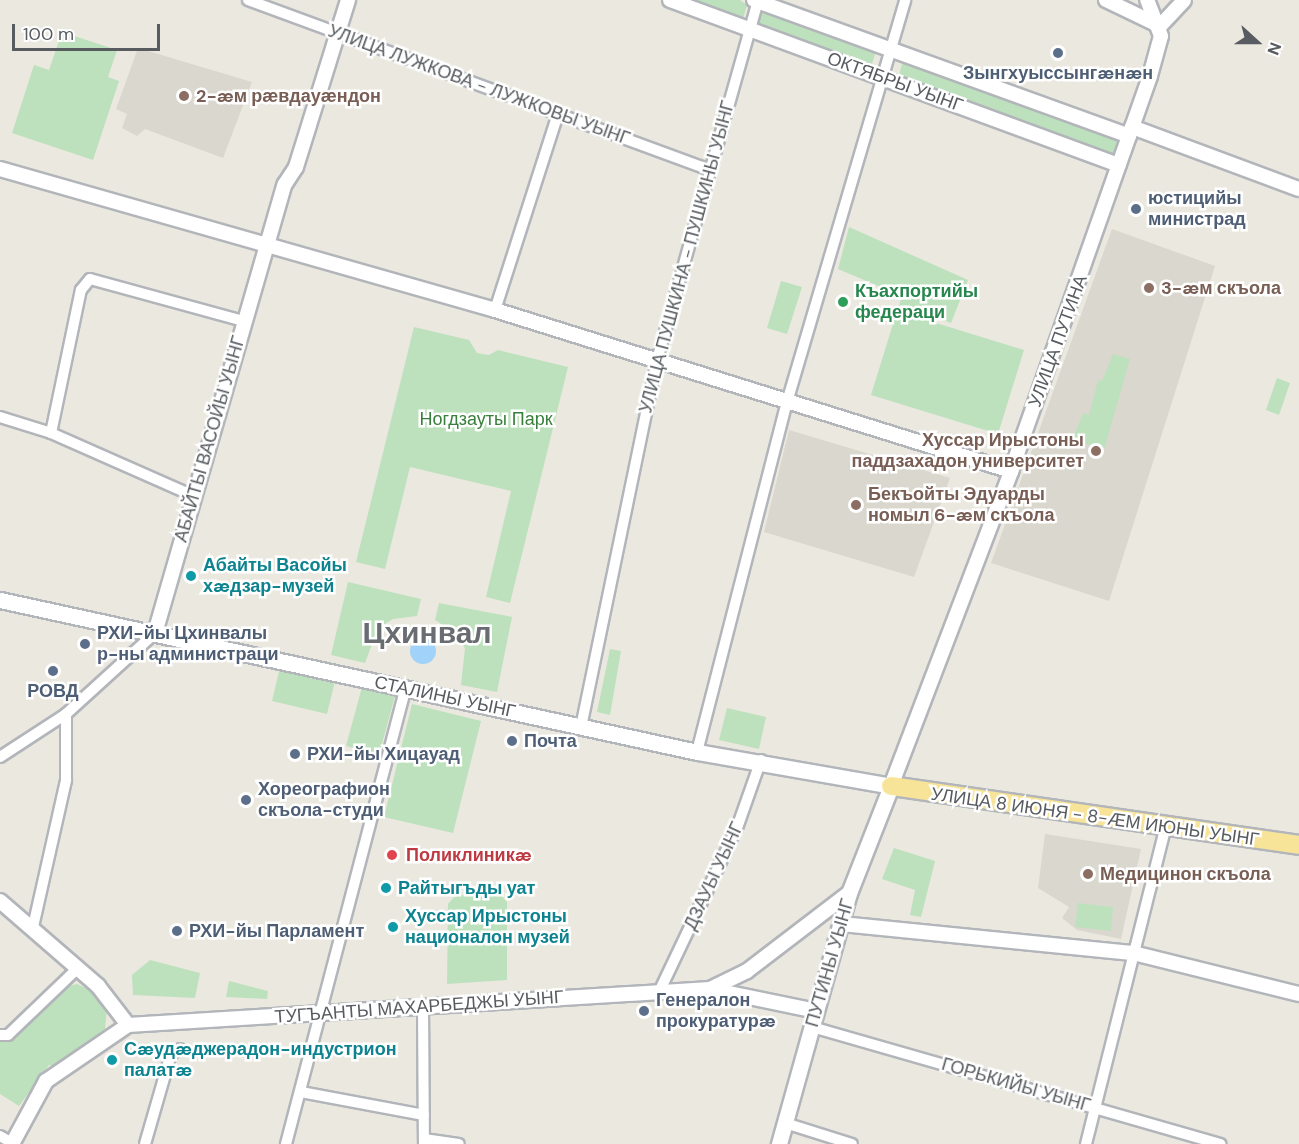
<!DOCTYPE html>
<meta charset="utf-8">
<style>
body{margin:0}
#map{position:relative;width:1299px;height:1144px;overflow:hidden;background:#ebe8df;font-family:"DM Sans",sans-serif}
div>[style]{position:absolute}
[style*='--x']{left:calc(var(--x)*1px);top:calc(var(--y)*1px);width:calc(var(--w)*1px);rotate:calc(var(--a)*1deg)}
.education>*{inset:0;background:#dad7ce}
.green>*{inset:0;background:#bde1bd}
.water>*{inset:0;background:#a1d2f9}
.round{border-radius:50%}
.roads{filter:drop-shadow(2px 0 #b2b5ba) drop-shadow(-2px 0 #b2b5ba) drop-shadow(0 2px #b2b5ba) drop-shadow(0 -2px #b2b5ba)}
.minor>*{height:10px;margin:-5px;padding:0 5px;transform-origin:5px;border-radius:5px;background:#fff}
.tertiary>*{height:14px;margin:-7px;padding:0 7px;transform-origin:7px;border-radius:7px;background:#fff}
.secondary>*{height:15px;margin:-7.5px;padding:0 7.5px;transform-origin:7.5px;border-radius:7.5px;background:#fff}
.trunk>*{height:18px;margin:-9px;padding:0 9px;transform-origin:9px;border-radius:9px;background:#f8e498}
.dots>*{width:16px;height:16px;translate:-50% -50%;box-sizing:border-box;border:3px solid #fff;border-radius:50%}
span{translate:-50% -50%;white-space:nowrap;text-align:center;line-height:1.15;-webkit-text-stroke:5px #fff;paint-order:stroke}
.service-label{font-size:18px;color:#4e5e75;font-weight:700}
.left{translate:0 -50%;text-align:left}
.street-label{font-size:18px;color:#585c60}
.education-label{font-size:18px;color:#785e54;font-weight:700}
.right{translate:-100% -50%;text-align:right}
.leisure-label{font-size:18px;color:#27864d;font-weight:700}
.park-label{font-size:18px;color:#387f3c}
.culture-label{font-size:18px;color:#0d838f;font-weight:700}
.health-label{font-size:18px;color:#be3a42;font-weight:700}
.town-label{font-size:30px;color:#696d72;font-weight:700}
.north{position:absolute;left:1227px;top:12px;width:60px;height:60px;-webkit-text-stroke:4px #fff;paint-order:stroke;rotate:111deg;font-size:16px;font-weight:700;line-height:24px;text-align:center;color:#585c60}
.north::after{content:'';display:block;margin:auto;width:21px;height:27px;background:#585c60;clip-path:polygon(50% 0,100% 100%,50% 72%,0 100%)}
.scale{position:absolute;left:12px;top:24px;width:148px;height:27px;box-sizing:border-box;border:3px solid #585c60;border-top:0;padding-left:8px;font-size:18px;line-height:21px;white-space:nowrap;color:#585c60;-webkit-text-stroke:4px #fff;paint-order:stroke}
</style>
<div id="map">
<div class="education">
<div style="clip-path:polygon(138px 48px,252px 82px,223px 158px,145px 129px,137px 136px,122px 128px,127px 114px,116px 109px)"></div>
<div style="clip-path:polygon(1112px 229px,1215px 266px,1109px 601px,991px 563px)"></div>
<div style="clip-path:polygon(789px 430px,950px 478px,914px 577px,764px 532px)"></div>
<div style="clip-path:polygon(1045px 834px,1141px 849px,1121px 939px,1077px 930px,1062px 918px,1069px 907px,1038px 888px)"></div>
</div>
<div class="green">
<div style="clip-path:polygon(684px 0,740px 0,747px 5px,743px 19px,736px 19px)"></div>
<div style="clip-path:polygon(767px 9px,876px 51px,871px 67px,756px 25px,761px 10px)"></div>
<div style="clip-path:polygon(62px 32px,117px 50px,108px 77px,119px 81px,93px 160px,12px 133px,34px 65px,49px 70px)"></div>
<div style="clip-path:polygon(903px 60px,1117px 136px,1121px 141px,1116px 156px,898px 79px)"></div>
<div style="clip-path:polygon(849px 227px,968px 280px,951px 323px,899px 306px,902px 296px,838px 269px)"></div>
<div style="clip-path:polygon(781px 281px,802px 287px,787px 334px,767px 328px)"></div>
<div style="clip-path:polygon(897px 311px,1024px 350px,998px 434px,871px 395px)"></div>
<div style="clip-path:polygon(414px 327px,469px 340px,477px 353px,489px 355px,498px 350px,568px 367px,510px 603px,486px 597px,511px 491px,410px 467px,385px 569px,356px 562px)"></div>
<div style="clip-path:polygon(1113px 354px,1130px 359px,1104px 450px,1073px 439px,1083px 413px,1089px 415px,1098px 380px,1102px 381px)"></div>
<div style="clip-path:polygon(1277px 378px,1290px 383px,1279px 415px,1266px 410px)"></div>
<div style="clip-path:polygon(348px 582px,421px 599px,417px 616px,393px 619px,378px 628px,365px 663px,331px 655px)"></div>
<div style="clip-path:polygon(439px 603px,512px 617px,497px 692px,461px 685px,465px 648px,455px 633px,435px 620px)"></div>
<div style="clip-path:polygon(610px 649px,621px 651px,610px 715px,597px 712px)"></div>
<div style="clip-path:polygon(280px 667px,335px 681px,327px 714px,272px 701px)"></div>
<div style="clip-path:polygon(362px 687px,395px 696px,379px 755px,346px 746px)"></div>
<div style="clip-path:polygon(412px 704px,481px 721px,453px 833px,384px 817px)"></div>
<div style="clip-path:polygon(727px 708px,766px 717px,759px 749px,719px 740px)"></div>
<div style="clip-path:polygon(894px 848px,935px 861px,921px 917px,910px 915px,915px 890px,882px 879px)"></div>
<div style="clip-path:polygon(500px 894px,507px 902px,507px 980px,447px 984px,448px 904px,456px 895px)"></div>
<div style="clip-path:polygon(1078px 903px,1113px 907px,1111px 931px,1075px 927px)"></div>
<div style="clip-path:polygon(150px 960px,200px 973px,195px 998px,133px 995px,132px 975px)"></div>
<div style="clip-path:polygon(229px 981px,268px 991px,267px 999px,226px 997px)"></div>
<div style="clip-path:polygon(77px 984px,101px 995px,107px 1007px,105px 1029px,58px 1068px,49px 1065px,19px 1106px,0 1094px,0 1039px,11px 1040px,65px 987px)"></div>
</div>
<div class="water">
<div class="round" style="left:410px;top:638px;width:26px;height:26px"></div>
</div>
<div class="roads">
<div class="minor">
<div style="--x:248;--y:0;--w:491;--a:20.2"></div>
<div style="--x:495;--y:310;--w:206;--a:-72.2"></div>
<div style="--x:0;--y:417;--w:53;--a:17.4"></div>
<div style="--x:51;--y:433;--w:156;--a:23.8"></div>
<div style="--x:51;--y:433;--w:146;--a:-78.2"></div>
<div style="--x:81;--y:290;--w:14;--a:-51"></div>
<div style="--x:90;--y:279;--w:160;--a:15.3"></div>
<div style="--x:581;--y:727;--w:375;--a:-78.3"></div>
<div style="--x:657;--y:360;--w:374;--a:-74.3"></div>
<div style="--x:697;--y:752;--w:361;--a:-75.6"></div>
<div style="--x:787;--y:402;--w:419;--a:-73.6"></div>
<div style="--x:0;--y:757;--w:79;--a:-33.1"></div>
<div style="--x:66;--y:714;--w:120;--a:-42.3"></div>
<div style="--x:33;--y:927;--w:151;--a:-77.3"></div>
<div style="--x:66;--y:780;--w:66;--a:-90"></div>
<div style="--x:660;--y:990;--w:179;--a:-64.6"></div>
<div style="--x:737;--y:828;--w:72;--a:-70.6"></div>
<div style="--x:423;--y:1007;--w:137;--a:89.6"></div>
<div style="--x:812;--y:1027;--w:425;--a:16"></div>
<div style="--x:0;--y:1035;--w:8;--a:0"></div>
<div style="--x:8;--y:1035;--w:97;--a:-43.7"></div>
<div style="--x:301;--y:1092;--w:125;--a:10.6"></div>
<div style="--x:785;--y:1123;--w:70;--a:17.4"></div>
<div style="--x:0;--y:1136;--w:14;--a:30"></div>
<div style="--x:424;--y:1139;--w:35;--a:8"></div>
<div style="--x:145;--y:1144;--w:94;--a:-73.9"></div>
<div style="--x:171;--y:1054;--w:10;--a:-29"></div>
<div style="--x:286;--y:1144;--w:472;--a:-75.3"></div>
<div style="--x:1086;--y:1144;--w:325;--a:-75.9"></div>
</div>
<div class="tertiary">
<div style="--x:670;--y:0;--w:478;--a:20.2"></div>
<div style="--x:754;--y:0;--w:399;--a:19.9"></div>
<div style="--x:1106;--y:0;--w:60;--a:25.7"></div>
<div style="--x:1160;--y:26;--w:35;--a:-47"></div>
<div style="--x:1132;--y:127;--w:178;--a:20.4"></div>
<div style="--x:0;--y:169;--w:515;--a:15.9"></div>
<div style="--x:495;--y:310;--w:541;--a:17.33"></div>
<div style="--x:155;--y:633;--w:467;--a:-73.9"></div>
<div style="--x:285;--y:184;--w:20;--a:-57"></div>
<div style="--x:296;--y:167;--w:175;--a:-72.7"></div>
<div style="--x:891;--y:786;--w:337;--a:-69.1"></div>
<div style="--x:1011;--y:471;--w:419;--a:-70.6"></div>
<div style="--x:1150;--y:76;--w:41;--a:-74.6"></div>
<div style="--x:1161;--y:36;--w:39;--a:-111"></div>
<div style="--x:0;--y:901;--w:130;--a:40.9"></div>
<div style="--x:98;--y:986;--w:49;--a:52.4"></div>
<div style="--x:841;--y:924;--w:293;--a:5.7"></div>
<div style="--x:1133;--y:953;--w:171;--a:13.9"></div>
<div style="--x:710;--y:989;--w:41;--a:-25.9"></div>
<div style="--x:747;--y:971;--w:128;--a:-37.4"></div>
<div style="--x:128;--y:1025;--w:583;--a:-3.54"></div>
<div style="--x:710;--y:989;--w:108;--a:11.7"></div>
<div style="--x:12;--y:1144;--w:72;--a:-61.6"></div>
<div style="--x:46;--y:1081;--w:99;--a:-34.3"></div>
</div>
<div class="secondary">
<div style="--x:0;--y:600;--w:713;--a:12.3"></div>
<div style="--x:697;--y:752;--w:197;--a:9.9"></div>
<div style="--x:891;--y:786;--w:115;--a:111.4"></div>
<div style="--x:849;--y:893;--w:261;--a:105.6"></div>
</div>
<div class="trunk">
<div style="--x:891;--y:786;--w:412;--a:8.2"></div>
</div>
</div>
<div class="dots">
<div style="left:1058px;top:53px;background:#5c6f8a"></div>
<div style="left:184px;top:96px;background:#8d6e63"></div>
<div style="left:1136px;top:209px;background:#5c6f8a"></div>
<div style="left:1149px;top:288px;background:#8d6e63"></div>
<div style="left:843px;top:302px;background:#2e9e5b"></div>
<div style="left:1096px;top:451px;background:#8d6e63"></div>
<div style="left:856px;top:505px;background:#8d6e63"></div>
<div style="left:191px;top:576px;background:#0f9aa8"></div>
<div style="left:85px;top:644px;background:#5c6f8a"></div>
<div style="left:53px;top:671px;background:#5c6f8a"></div>
<div style="left:512px;top:741px;background:#5c6f8a"></div>
<div style="left:295px;top:754px;background:#5c6f8a"></div>
<div style="left:246px;top:800px;background:#5c6f8a"></div>
<div style="left:392px;top:855px;background:#e0444e"></div>
<div style="left:1088px;top:874px;background:#8d6e63"></div>
<div style="left:386px;top:888px;background:#0f9aa8"></div>
<div style="left:393px;top:927px;background:#0f9aa8"></div>
<div style="left:177px;top:931px;background:#5c6f8a"></div>
<div style="left:644px;top:1011px;background:#5c6f8a"></div>
<div style="left:112px;top:1060px;background:#0f9aa8"></div>
</div>
<div class="service-label">
<span style="left:1058px;top:73px">Зынгхуыссынгæнæн</span>
<span class="left" style="left:1148px;top:209px">юстицийы<br>министрад</span>
<span class="left" style="left:97px;top:644px">РХИ-йы Цхинвалы<br>р-ны администраци</span>
<span style="left:53px;top:691px">РОВД</span>
<span class="left" style="left:524px;top:741px">Почта</span>
<span class="left" style="left:307px;top:754px">РХИ-йы Хицауад</span>
<span class="left" style="left:258px;top:800px">Хореографион<br>скъола-студи</span>
<span class="left" style="left:189px;top:931px">РХИ-йы Парламент</span>
<span class="left" style="left:656px;top:1011px">Генералон<br>прокуратурæ</span>
</div>
<div class="street-label">
<span style="left:895px;top:82px;rotate:20deg">ОКТЯБРЫ УЫНГ</span>
<span style="left:479px;top:85px;rotate:20deg">УЛИЦА ЛУЖКОВА - ЛУЖКОВЫ УЫНГ</span>
<span style="left:687px;top:257px;rotate:-75deg">УЛИЦА ПУШКИНА - ПУШКИНЫ УЫНГ</span>
<span style="left:1058px;top:341px;rotate:-70deg">УЛИЦА ПУТИНА</span>
<span style="left:210px;top:439px;rotate:-74deg">АБАЙТЫ ВАСОЙЫ УЫНГ</span>
<span style="left:445px;top:697px;rotate:12deg">СТАЛИНЫ УЫНГ</span>
<span style="left:1095px;top:817px;rotate:8deg">УЛИЦА 8 ИЮНЯ - 8-ӔМ ИЮНЫ УЫНГ</span>
<span style="left:714px;top:876px;rotate:-65deg">ДЗАУЫ УЫНГ</span>
<span style="left:830px;top:963px;rotate:-74deg">ПУТИНЫ УЫНГ</span>
<span style="left:419px;top:1007px;rotate:-4deg">ТУГЪАНТЫ МАХАРБЕДЖЫ УЫНГ</span>
<span style="left:1016px;top:1085px;rotate:16deg">ГОРЬКИЙЫ УЫНГ</span>
</div>
<div class="education-label">
<span class="left" style="left:196px;top:96px">2-æм рӕвдауӕндон</span>
<span class="left" style="left:1161px;top:288px">3-æм скъола</span>
<span class="right" style="left:1084px;top:451px">Хуссар Ирыстоны<br>паддзахадон университет</span>
<span class="left" style="left:868px;top:505px">Бекъойты Эдуарды<br>номыл 6-æм скъола</span>
<span class="left" style="left:1100px;top:874px">Медицинон скъола</span>
</div>
<div class="leisure-label">
<span class="left" style="left:855px;top:302px">Къахпортийы<br>федераци</span>
</div>
<div class="park-label">
<span style="left:486px;top:419px">Ногдзауты Парк</span>
</div>
<div class="culture-label">
<span class="left" style="left:203px;top:576px">Абайты Васойы<br>хæдзар-музей</span>
<span class="left" style="left:398px;top:888px">Райтыгъды уат</span>
<span class="left" style="left:405px;top:927px">Хуссар Ирыстоны<br>националон музей</span>
<span class="left" style="left:124px;top:1060px">Сæудæджерадон-индустрион<br>палатæ</span>
</div>
<div class="health-label">
<span class="left" style="left:406px;top:855px">Поликлиникæ</span>
</div>
<div class="town-label">
<span style="left:427px;top:633px">Цхинвал</span>
</div>
<div class="north">N</div>
<div class="scale">100 m</div>
</div>
